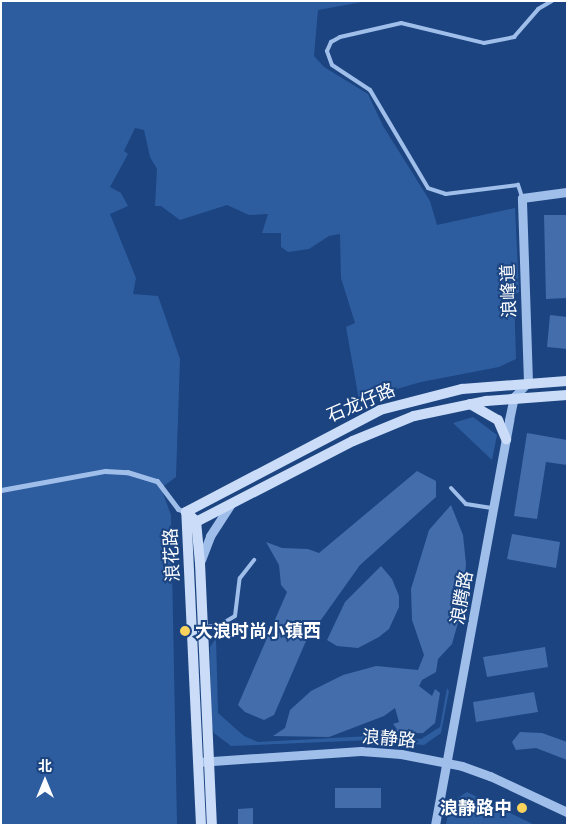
<!DOCTYPE html>
<meta charset="utf-8">
<style>
body{margin:0}
#map{position:relative;width:568px;height:826px;overflow:hidden;background:#1b4480;font-family:"Roboto Condensed","Noto Sans SC",sans-serif}
div>[style]{position:absolute}
[style*='--x']{left:calc(var(--x)*1px);top:calc(var(--y)*1px);width:calc(var(--w)*1px);rotate:calc(var(--a)*1deg)}
.green>*{inset:0;background:#2e5d9f}
.building>*{inset:0;background:#446eab}
.service>*{height:4px;margin:-2px;padding:0 2px;transform-origin:2px;border-radius:2px;background:#9fbeea}
.minor>*{height:5px;margin:-2.5px;padding:0 2.5px;transform-origin:2.5px;border-radius:2.5px;background:#9fbeea}
.tertiary>*{height:9px;margin:-4.5px;padding:0 4.5px;transform-origin:4.5px;border-radius:4.5px;background:#9fbeea}
.secondary>*{height:10px;margin:-5px;padding:0 5px;transform-origin:5px;border-radius:5px;background:#cadcf7}
.dots>*{width:14px;height:14px;translate:-50% -50%;box-sizing:border-box;border:2px solid #1b4480;border-radius:50%}
span{translate:-50% -50%;white-space:nowrap;text-align:center;line-height:1.15;-webkit-text-stroke:4px #1b4480;paint-order:stroke}
.street-label{font-size:18px;color:#fff}
.poi-label{font-size:18px;color:#fff;font-weight:700}
.left{translate:0 -50%;text-align:left}
.right{translate:-100% -50%;text-align:right}
.frame{position:absolute;inset:0;border:2px solid #fff;pointer-events:none}
.north{position:absolute;left:20px;top:756px;width:50px;height:50px;-webkit-text-stroke:4px #1b4480;paint-order:stroke;rotate:0deg;font-size:14px;font-weight:700;line-height:20px;text-align:center;color:#fff}
.north::after{content:'';display:block;margin:auto;width:18px;height:22px;background:#fff;clip-path:polygon(50% 0,100% 100%,50% 72%,0 100%)}
</style>
<div id="map">
<div class="green">
<div style="clip-path:polygon(1px 1px,368px 1px,318px 10px,314px 56px,324px 67px,368px 94px,383px 126px,430px 201px,437px 225px,515px 208px,519px 292px,514px 295px,516px 359px,499px 367px,421px 382px,359px 400px,346px 327px,355px 323px,341px 278px,340px 234px,329px 236px,309px 249px,288px 252px,281px 247px,281px 233px,262px 233px,268px 214px,249px 215px,227px 205px,180px 220px,161px 206px,155px 206px,157px 169px,150px 157px,144px 130px,135px 128px,124px 151px,128px 154px,110px 187px,121px 193px,128px 206px,110px 214px,136px 278px,133px 294px,158px 296px,180px 359px,176px 477px,161px 488px,171px 515px,177px 825px,1px 825px)"></div>
<div style="clip-path:polygon(473px 417px,497px 435px,492px 460px,453px 423px)"></div>
<div style="clip-path:polygon(216px 638px,218px 713px,244px 736px,258px 742px,370px 736px,421px 739px,440px 727px,447px 688px,449px 691px,441px 733px,424px 745px,371px 740px,231px 746px,214px 733px,211px 723px,210px 647px)"></div>
<div style="clip-path:polygon(467px 792px,535px 825px,446px 825px,450px 803px)"></div>
</div>
<div class="building">
<div style="clip-path:polygon(544px 215px,567px 215px,567px 298px,546px 299px)"></div>
<div style="clip-path:polygon(550px 315px,567px 317px,567px 349px,547px 347px)"></div>
<div style="clip-path:polygon(527px 433px,567px 440px,567px 465px,546px 462px,537px 519px,514px 516px)"></div>
<div style="clip-path:polygon(417px 471px,436px 481px,436px 497px,360px 565px,306px 641px,274px 715px,264px 720px,245px 712px,238px 705px,287px 592px,281px 585px,279px 565px,266px 542px,282px 548px,308px 549px,319px 553px)"></div>
<div style="clip-path:polygon(451px 505px,463px 535px,466px 564px,463px 605px,452px 644px,438px 659px,436px 672px,422px 680px,419px 686px,432px 696px,435px 689px,440px 693px,435px 723px,423px 733px,392px 734px,397px 729px,393px 724px,399px 722px,395px 708px,384px 716px,329px 737px,273px 736px,285px 728px,290px 710px,311px 691px,343px 675px,376px 666px,418px 670px,424px 655px,412px 620px,411px 589px,429px 530px)"></div>
<div style="clip-path:polygon(512px 534px,560px 542px,556px 568px,507px 559px)"></div>
<div style="clip-path:polygon(381px 566px,392px 579px,399px 596px,399px 607px,389px 629px,379px 637px,358px 648px,337px 646px,327px 640px,345px 602px)"></div>
<div style="clip-path:polygon(545px 647px,548px 667px,487px 677px,483px 657px)"></div>
<div style="clip-path:polygon(534px 692px,538px 712px,476px 722px,473px 702px)"></div>
<div style="clip-path:polygon(520px 732px,542px 733px,567px 742px,567px 760px,536px 748px,516px 750px,512px 742px)"></div>
<div style="clip-path:polygon(335px 788px,381px 788px,381px 808px,335px 808px)"></div>
<div style="clip-path:polygon(253px 808px,253px 825px,238px 825px,238px 809px)"></div>
</div>
<div class="service">
<div style="--x:522;--y:197;--w:13;--a:-108"></div>
<div style="--x:518;--y:185;--w:73;--a:172.9"></div>
<div style="--x:446;--y:194;--w:19;--a:-162"></div>
<div style="--x:428;--y:188;--w:114;--a:-120.6"></div>
<div style="--x:370;--y:90;--w:45;--a:-146.7"></div>
<div style="--x:332;--y:65;--w:15;--a:-110"></div>
<div style="--x:327;--y:51;--w:10;--a:-66"></div>
<div style="--x:331;--y:42;--w:10;--a:-29"></div>
<div style="--x:340;--y:37;--w:63;--a:-12.9"></div>
<div style="--x:401;--y:23;--w:85;--a:13.5"></div>
<div style="--x:484;--y:43;--w:31;--a:-11"></div>
<div style="--x:514;--y:37;--w:37;--a:-49"></div>
<div style="--x:538;--y:9;--w:16;--a:-30"></div>
<div style="--x:451;--y:488;--w:22;--a:47"></div>
<div style="--x:466;--y:504;--w:26;--a:9"></div>
<div style="--x:205;--y:627;--w:15;--a:-8"></div>
<div style="--x:220;--y:625;--w:17;--a:-31"></div>
<div style="--x:235;--y:616;--w:38;--a:-83"></div>
<div style="--x:240;--y:578;--w:23;--a:-52"></div>
</div>
<div class="minor">
<div style="--x:1;--y:490;--w:106;--a:-10.4"></div>
<div style="--x:105;--y:471;--w:22;--a:3"></div>
<div style="--x:127;--y:472;--w:31;--a:17"></div>
<div style="--x:157;--y:481;--w:35;--a:53"></div>
<div style="--x:178;--y:509;--w:9;--a:21"></div>
</div>
<div class="tertiary">
<div style="--x:201;--y:560;--w:26;--a:-69"></div>
<div style="--x:210;--y:536;--w:38;--a:-57"></div>
<div style="--x:198;--y:762;--w:163;--a:-3.9"></div>
<div style="--x:361;--y:751;--w:40;--a:4.3"></div>
<div style="--x:401;--y:754;--w:62;--a:11.1"></div>
<div style="--x:462;--y:766;--w:30;--a:20"></div>
<div style="--x:490;--y:776;--w:85;--a:25.1"></div>
<div style="--x:435;--y:825;--w:412;--a:-79.6"></div>
<div style="--x:509;--y:420;--w:24;--a:-78"></div>
<div style="--x:514;--y:397;--w:21;--a:-47"></div>
<div style="--x:528;--y:382;--w:184;--a:-91.9"></div>
<div style="--x:522;--y:198;--w:45;--a:-7.6"></div>
</div>
<div class="secondary">
<div style="--x:470;--y:404;--w:32;--a:30"></div>
<div style="--x:498;--y:420;--w:21;--a:67"></div>
<div style="--x:186;--y:512;--w:219;--a:-27.7"></div>
<div style="--x:380;--y:410;--w:85;--a:-14.4"></div>
<div style="--x:462;--y:389;--w:105;--a:-4.4"></div>
<div style="--x:192;--y:524;--w:181;--a:-27.3"></div>
<div style="--x:353;--y:441;--w:66;--a:-22.3"></div>
<div style="--x:414;--y:416;--w:74;--a:-11.8"></div>
<div style="--x:486;--y:401;--w:81;--a:-4.2"></div>
<div style="--x:201;--y:825;--w:313;--a:-92.7"></div>
<div style="--x:186;--y:512;--w:13;--a:42"></div>
<div style="--x:196;--y:521;--w:42;--a:84.6"></div>
<div style="--x:200;--y:563;--w:262;--a:87.4"></div>
</div>
<div class="dots">
<div style="left:185px;top:631px;background:#fbd35c"></div>
<div style="left:522px;top:808px;background:#fbd35c"></div>
</div>
<div class="street-label">
<span style="left:509px;top:291px;rotate:-92deg">浪峰道</span>
<span style="left:361px;top:403px;rotate:-23deg">石龙仔路</span>
<span style="left:172px;top:555px;rotate:-93deg">浪花路</span>
<span style="left:462px;top:598px;rotate:-80deg">浪腾路</span>
<span style="left:389px;top:739px;rotate:5deg">浪静路</span>
</div>
<div class="poi-label">
<span class="left" style="left:195px;top:631px">大浪时尚小镇西</span>
<span class="right" style="left:512px;top:808px">浪静路中</span>
</div>
<div class="frame"></div>
<div class="north">北</div>
</div>
